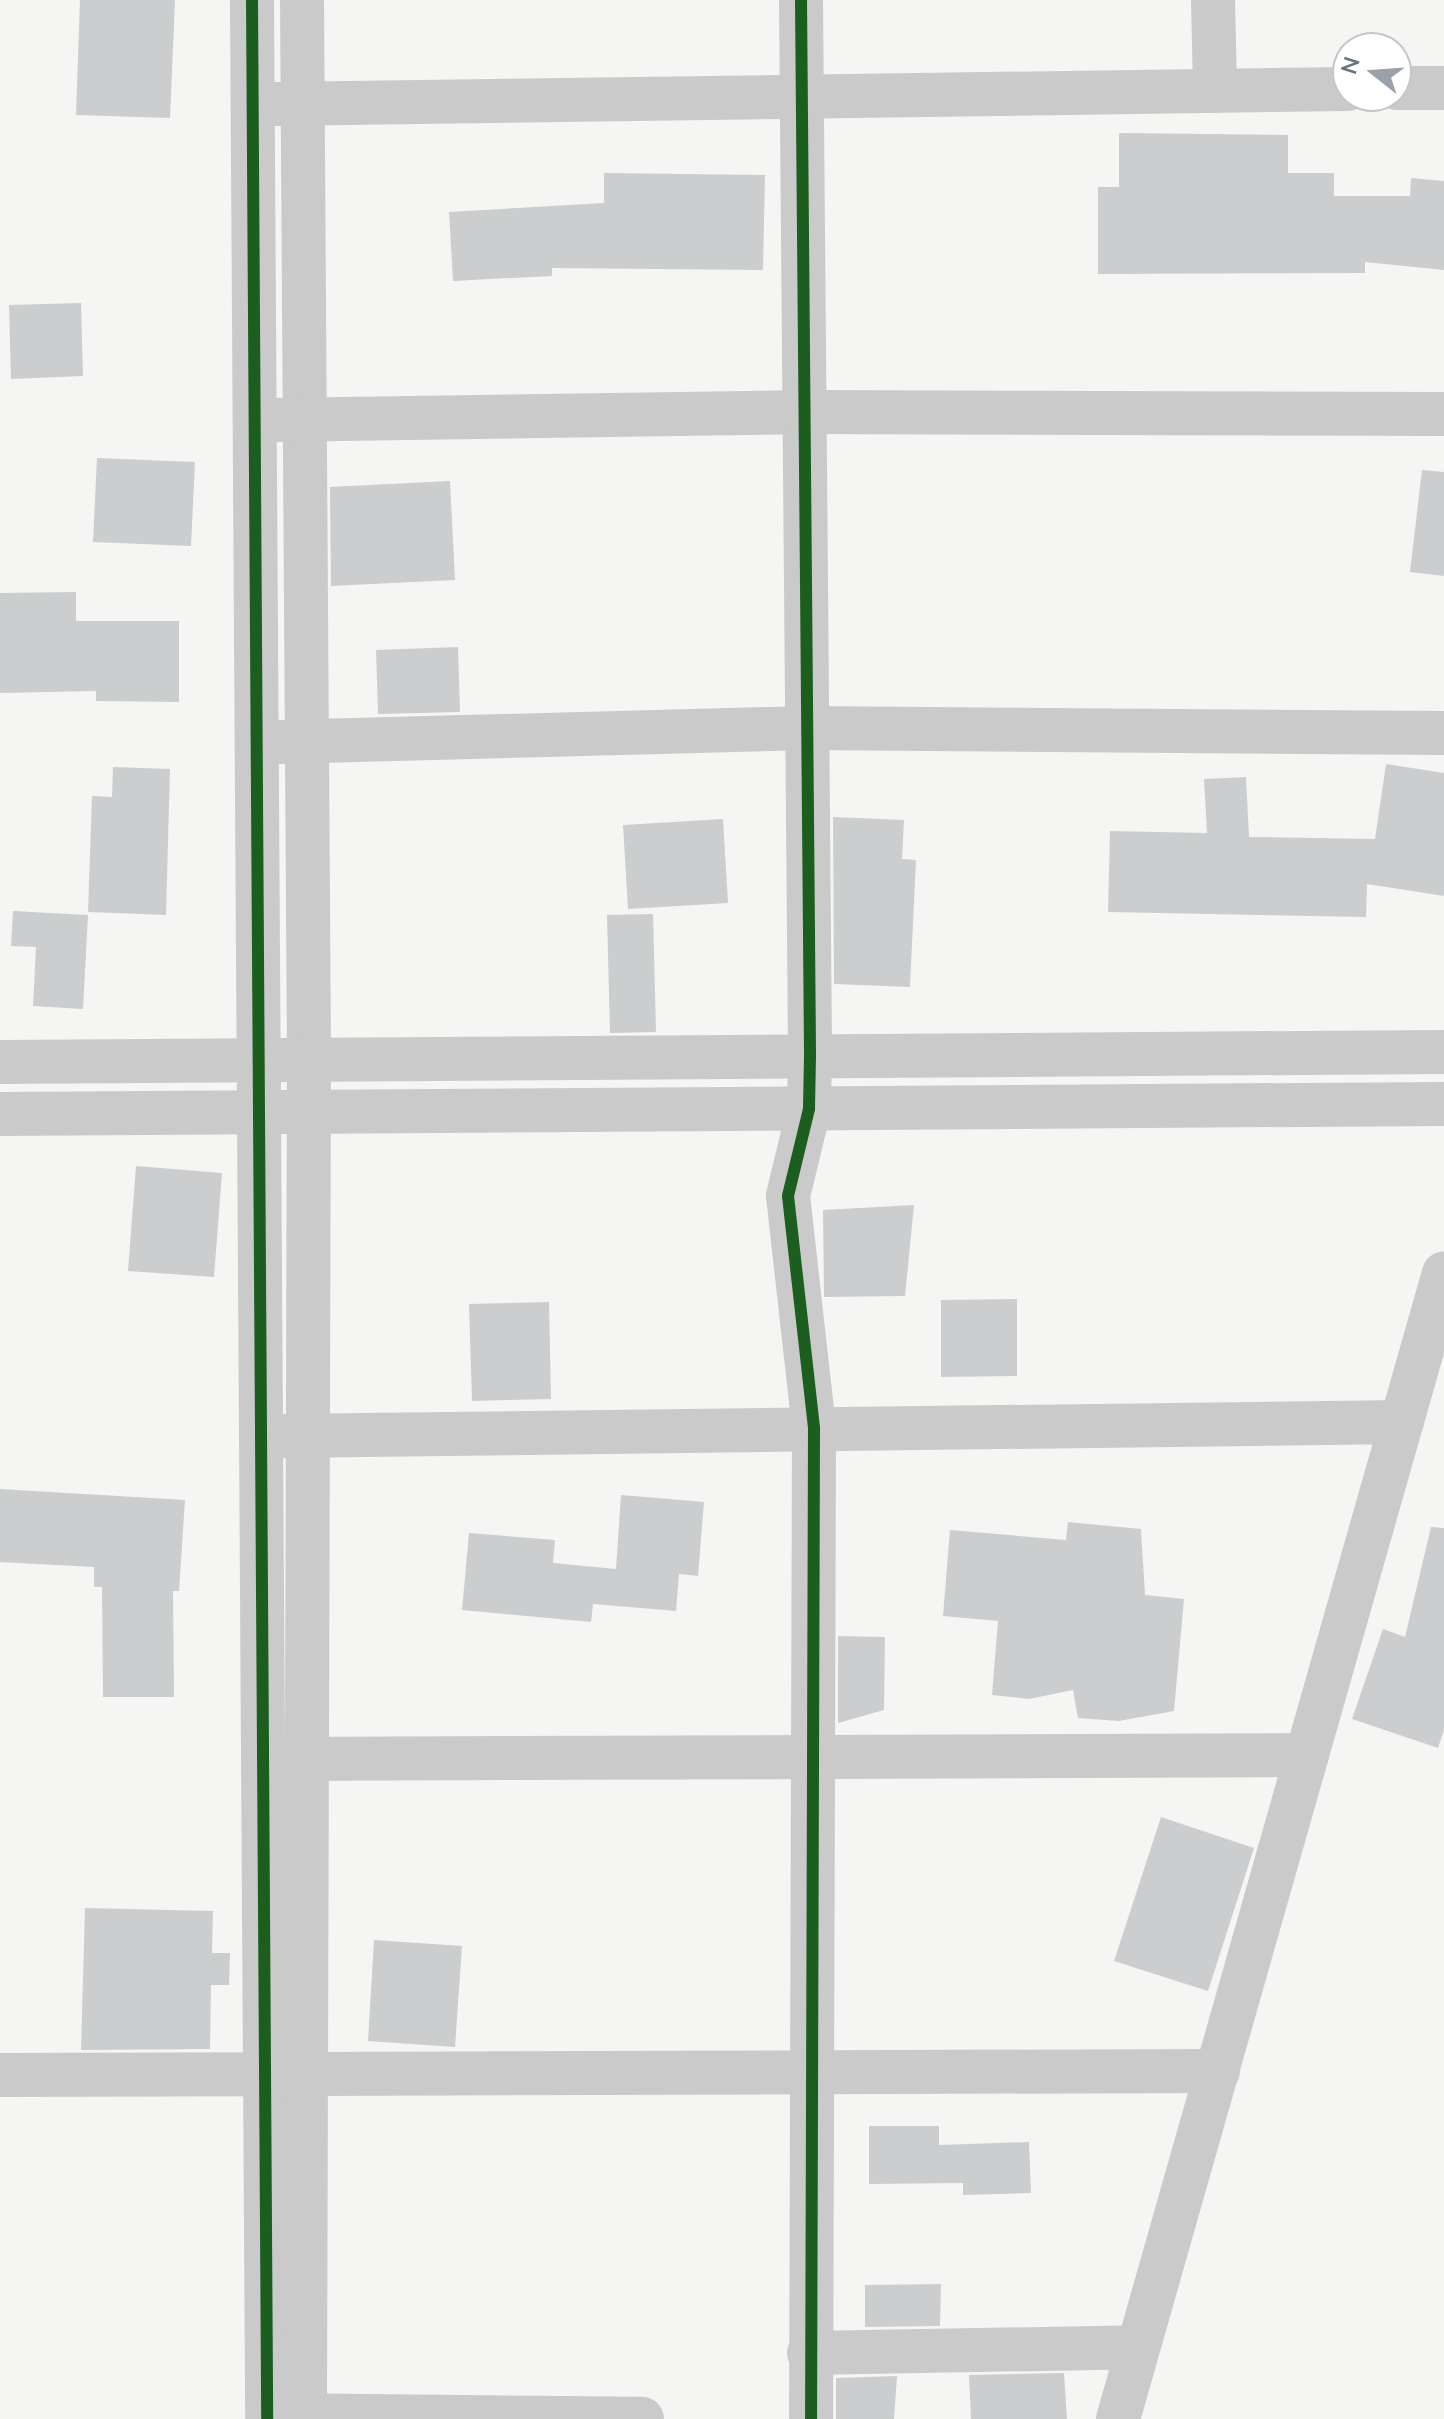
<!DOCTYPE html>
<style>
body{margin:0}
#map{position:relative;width:1444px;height:2419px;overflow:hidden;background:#f5f5f4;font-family:"Nunito Sans",sans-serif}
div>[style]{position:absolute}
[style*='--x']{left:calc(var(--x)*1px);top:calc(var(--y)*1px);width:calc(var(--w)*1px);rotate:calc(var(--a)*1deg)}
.building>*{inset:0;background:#cccdce}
.street>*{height:44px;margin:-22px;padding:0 22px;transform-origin:22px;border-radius:22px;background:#cacacb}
.cycleway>*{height:12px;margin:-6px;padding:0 6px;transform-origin:6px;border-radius:6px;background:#1b5e20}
span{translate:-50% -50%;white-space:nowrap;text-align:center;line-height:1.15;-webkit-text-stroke:8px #fff;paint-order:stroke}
.north{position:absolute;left:1332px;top:32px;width:80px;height:80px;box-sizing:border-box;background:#fff;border:2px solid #c3c7cc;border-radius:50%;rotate:287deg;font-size:22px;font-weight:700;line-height:32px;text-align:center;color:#697480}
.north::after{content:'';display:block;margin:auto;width:28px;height:36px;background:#9aa1a9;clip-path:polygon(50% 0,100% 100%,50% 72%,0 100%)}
</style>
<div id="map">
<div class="building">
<div style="clip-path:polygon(80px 0,175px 0,170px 118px,76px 115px)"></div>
<div style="clip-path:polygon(1119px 133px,1288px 135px,1288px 173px,1334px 173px,1334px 196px,1410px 196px,1411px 178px,1444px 181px,1444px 270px,1365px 262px,1365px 273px,1098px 274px,1098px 187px,1119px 187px)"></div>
<div style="clip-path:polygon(604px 173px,765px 175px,763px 270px,552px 268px,552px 276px,453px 281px,449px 212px,604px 203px)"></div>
<div style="clip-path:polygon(81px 303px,83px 376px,11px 379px,9px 305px)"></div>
<div style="clip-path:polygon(97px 458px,195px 462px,191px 546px,93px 542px)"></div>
<div style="clip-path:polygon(1422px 470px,1444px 472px,1444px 576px,1410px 572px)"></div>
<div style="clip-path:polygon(450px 481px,455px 580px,331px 586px,330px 487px)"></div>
<div style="clip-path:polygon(76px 592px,76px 621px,179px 621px,179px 702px,96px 701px,96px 691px,0 693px,0 593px)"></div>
<div style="clip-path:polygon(458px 647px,460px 712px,378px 714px,376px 650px)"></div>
<div style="clip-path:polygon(1386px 764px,1444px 773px,1444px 896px,1367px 884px,1366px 917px,1108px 912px,1110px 831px,1207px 833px,1204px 779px,1246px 777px,1249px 837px,1375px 839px)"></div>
<div style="clip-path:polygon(113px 767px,170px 769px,166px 915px,88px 912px,92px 796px,112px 797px)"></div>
<div style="clip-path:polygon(833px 817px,904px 820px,902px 859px,916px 860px,910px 987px,834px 984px)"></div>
<div style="clip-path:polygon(723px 819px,728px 903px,628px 909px,623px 825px)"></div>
<div style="clip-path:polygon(13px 911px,88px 915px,83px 1009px,33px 1006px,36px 947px,11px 946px)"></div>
<div style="clip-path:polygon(653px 914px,656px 1032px,610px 1033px,607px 915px)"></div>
<div style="clip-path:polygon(136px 1166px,222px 1173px,214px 1277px,128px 1271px)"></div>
<div style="clip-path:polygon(914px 1205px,905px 1296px,824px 1297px,823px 1210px)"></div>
<div style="clip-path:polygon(1017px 1299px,1017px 1376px,941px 1377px,941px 1300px)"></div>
<div style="clip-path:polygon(549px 1302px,551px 1399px,472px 1401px,469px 1304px)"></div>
<div style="clip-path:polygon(0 1489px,185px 1500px,179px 1591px,173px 1591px,174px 1697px,103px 1697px,102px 1587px,94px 1587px,94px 1567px,0 1562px)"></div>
<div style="clip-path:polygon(621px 1495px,704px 1502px,698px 1576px,679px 1574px,676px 1611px,593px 1604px,591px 1622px,462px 1610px,469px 1533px,555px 1540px,553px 1563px,616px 1569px)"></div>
<div style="clip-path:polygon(1068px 1522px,1141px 1529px,1145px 1595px,1184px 1599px,1174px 1711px,1119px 1721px,1078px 1718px,1073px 1690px,1029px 1699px,992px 1695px,998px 1621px,943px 1616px,950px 1530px,1066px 1540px)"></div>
<div style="clip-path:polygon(1431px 1527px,1444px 1528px,1444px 1730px,1438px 1748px,1352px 1719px,1383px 1629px,1405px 1637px)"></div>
<div style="clip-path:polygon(838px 1636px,885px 1637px,884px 1710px,838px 1723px)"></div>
<div style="clip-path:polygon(1161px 1817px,1254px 1848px,1208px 1991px,1114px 1961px)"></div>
<div style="clip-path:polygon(85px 1908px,213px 1911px,212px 1953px,230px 1953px,229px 1985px,211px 1985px,210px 2049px,81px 2050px)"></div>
<div style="clip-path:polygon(374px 1940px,462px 1946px,455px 2047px,368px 2041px)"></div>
<div style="clip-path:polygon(869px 2126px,939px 2126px,939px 2145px,1029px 2142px,1031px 2193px,963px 2195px,963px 2183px,869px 2184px)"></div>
<div style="clip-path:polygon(941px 2284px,940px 2326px,865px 2327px,865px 2285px)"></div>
<div style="clip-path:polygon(1064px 2373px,1067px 2419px,971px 2419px,969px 2375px)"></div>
<div style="clip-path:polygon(897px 2376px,894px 2419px,836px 2419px,836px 2378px)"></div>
</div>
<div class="street">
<div style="--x:252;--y:0;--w:2419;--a:89.64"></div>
<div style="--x:302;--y:0;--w:1057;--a:89.62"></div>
<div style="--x:309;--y:1057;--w:1362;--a:90.17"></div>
<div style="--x:801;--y:0;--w:1056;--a:89.51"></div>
<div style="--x:810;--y:1056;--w:53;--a:91.1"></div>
<div style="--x:809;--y:1109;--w:89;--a:103.6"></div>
<div style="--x:788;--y:1196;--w:234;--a:83.6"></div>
<div style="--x:814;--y:1429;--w:990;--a:90.17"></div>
<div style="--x:1213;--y:0;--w:91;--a:88.7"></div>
<div style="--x:1396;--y:88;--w:48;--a:0"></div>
<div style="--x:275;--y:104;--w:1073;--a:-0.8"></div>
<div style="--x:274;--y:420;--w:530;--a:-0.86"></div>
<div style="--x:804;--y:412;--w:640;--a:0.18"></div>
<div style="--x:279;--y:742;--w:528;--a:-1.52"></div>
<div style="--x:807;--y:728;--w:637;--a:0.45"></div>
<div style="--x:0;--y:1062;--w:1444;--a:-0.4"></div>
<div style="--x:0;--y:1114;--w:1444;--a:-0.4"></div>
<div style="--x:280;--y:1436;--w:1122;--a:-0.71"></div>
<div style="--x:278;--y:1759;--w:1029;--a:-0.22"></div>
<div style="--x:0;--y:2075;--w:1218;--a:-0.19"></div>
<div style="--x:809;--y:2353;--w:328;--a:-1"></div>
<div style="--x:276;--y:2415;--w:366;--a:0.6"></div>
<div style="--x:1118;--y:2419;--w:1191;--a:-74.12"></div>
</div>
<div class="cycleway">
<div style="--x:252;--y:0;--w:2419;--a:89.64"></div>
<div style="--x:801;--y:0;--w:1056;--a:89.51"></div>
<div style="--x:810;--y:1056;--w:53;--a:91.1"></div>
<div style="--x:809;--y:1109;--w:89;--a:103.6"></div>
<div style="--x:788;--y:1196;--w:234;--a:83.6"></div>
<div style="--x:814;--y:1429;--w:990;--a:90.17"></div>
</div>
<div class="north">N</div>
</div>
